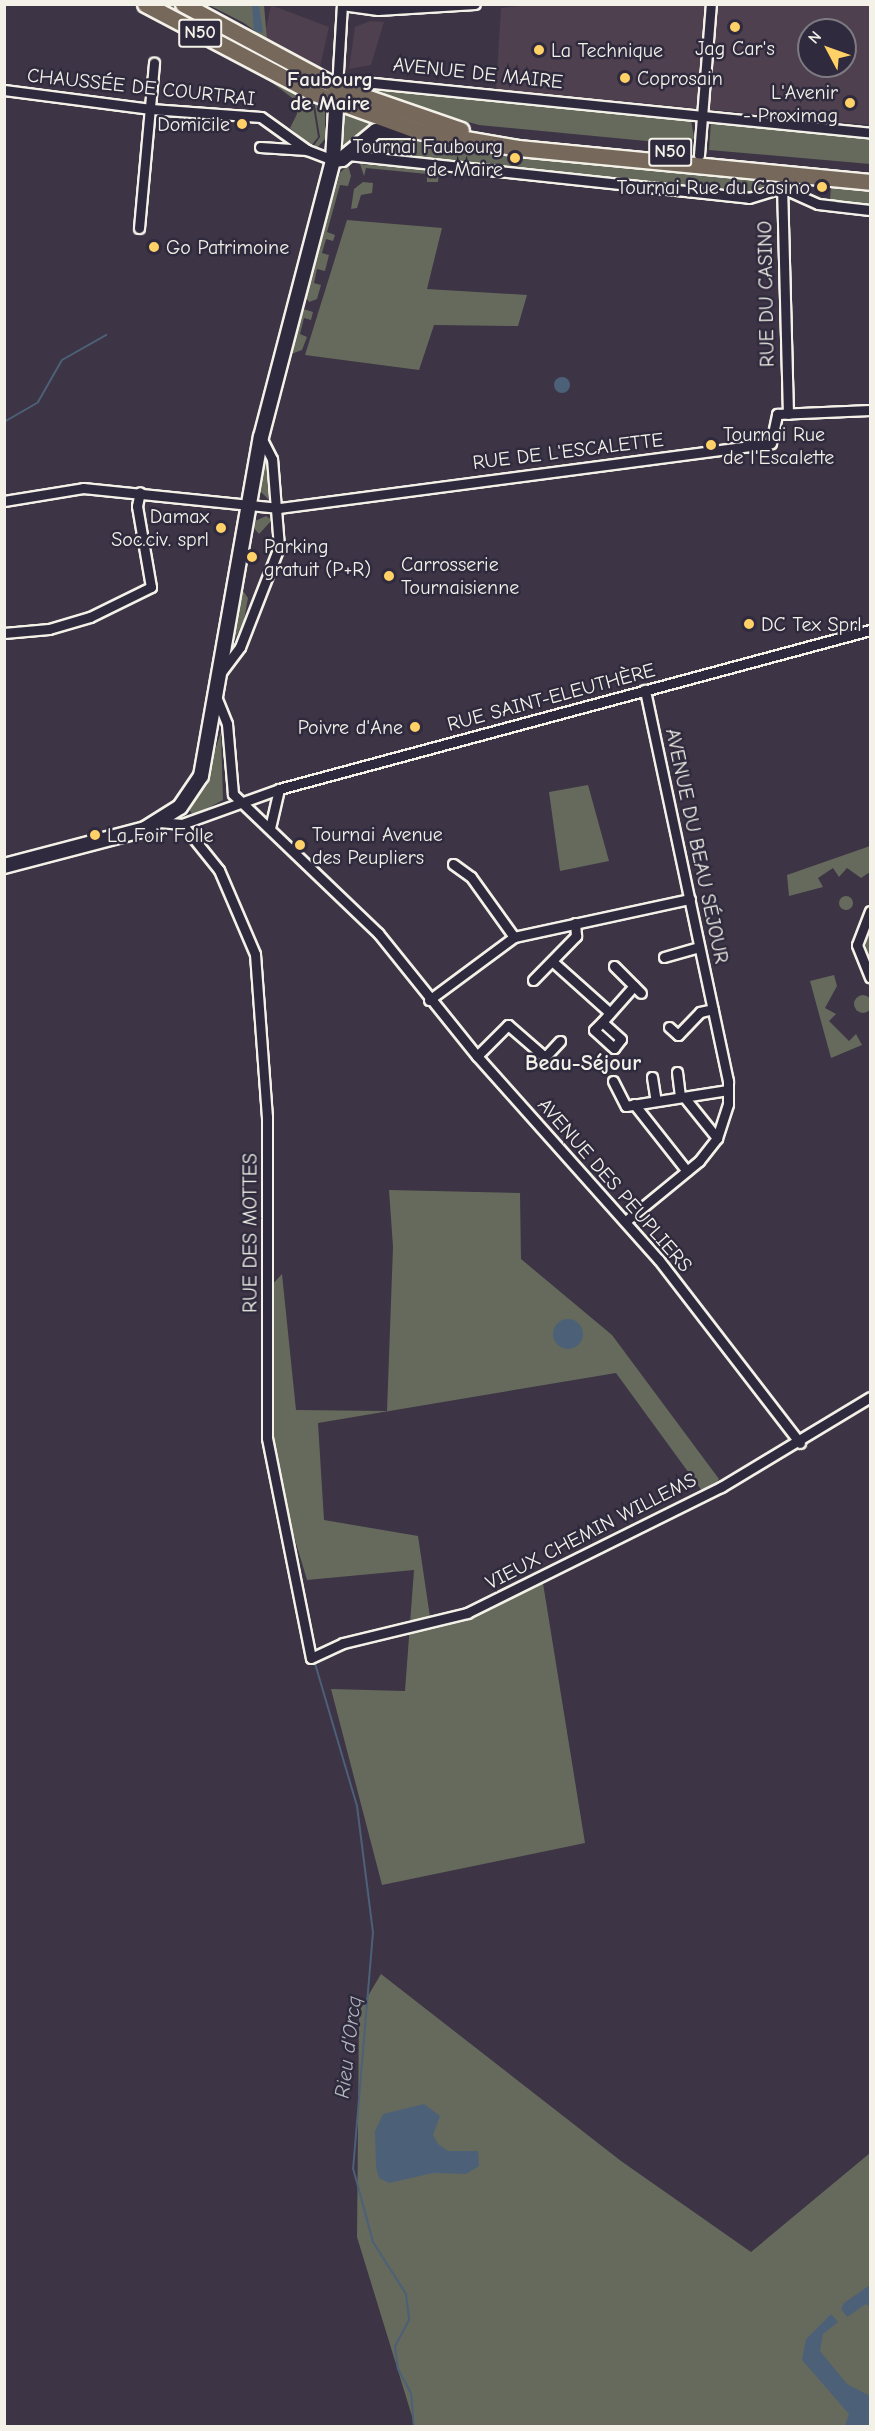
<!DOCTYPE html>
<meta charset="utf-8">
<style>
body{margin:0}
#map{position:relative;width:875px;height:2431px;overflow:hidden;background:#3d3445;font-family:"Comic Neue",sans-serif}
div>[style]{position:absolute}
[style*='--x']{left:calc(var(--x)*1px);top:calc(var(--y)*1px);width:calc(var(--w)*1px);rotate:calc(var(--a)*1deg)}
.built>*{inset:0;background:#4e404e}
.green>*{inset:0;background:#666a5c}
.round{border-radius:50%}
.water>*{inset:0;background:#4c6077}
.stream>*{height:2px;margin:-1px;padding:0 1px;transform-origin:1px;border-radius:1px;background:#4c6077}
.roads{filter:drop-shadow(2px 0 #f4f1e8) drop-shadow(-2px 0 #f4f1e8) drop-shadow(0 2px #f4f1e8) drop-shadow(0 -2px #f4f1e8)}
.street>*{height:9px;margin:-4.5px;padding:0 4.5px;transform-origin:4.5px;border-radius:4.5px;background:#2f2a3d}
.secondary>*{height:14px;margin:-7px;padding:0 7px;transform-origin:7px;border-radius:7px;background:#2f2a3d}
.primary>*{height:15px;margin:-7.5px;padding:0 7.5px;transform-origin:7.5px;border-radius:7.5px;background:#76695c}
.dots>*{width:16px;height:16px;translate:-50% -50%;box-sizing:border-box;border:3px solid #2f2a3d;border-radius:50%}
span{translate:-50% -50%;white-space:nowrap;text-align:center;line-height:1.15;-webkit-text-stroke:5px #2f2a3d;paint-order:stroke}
.shield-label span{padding:2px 4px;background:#2f2a3d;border:2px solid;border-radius:4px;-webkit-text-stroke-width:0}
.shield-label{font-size:18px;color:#f4f1e8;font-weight:700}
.poi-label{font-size:20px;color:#f4f1e8}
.left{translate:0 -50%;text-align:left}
.right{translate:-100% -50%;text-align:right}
.street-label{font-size:20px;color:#f4f1e8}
.neighbourhood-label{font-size:21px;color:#f4f1e8;font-weight:700}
.water-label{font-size:21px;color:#b1b7bb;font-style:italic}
.quarter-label{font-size:22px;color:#f4f1e8;font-weight:700}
.frame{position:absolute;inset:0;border:6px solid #f4f1e8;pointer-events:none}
.north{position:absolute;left:797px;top:18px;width:60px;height:60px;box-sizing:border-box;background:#2f2a3d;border:2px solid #7e7a81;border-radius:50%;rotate:311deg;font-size:16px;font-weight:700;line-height:24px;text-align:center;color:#f4f1e8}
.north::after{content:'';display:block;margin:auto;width:21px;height:27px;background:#ffd166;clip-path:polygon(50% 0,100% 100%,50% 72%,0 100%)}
</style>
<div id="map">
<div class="built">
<div style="clip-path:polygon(evenodd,541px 4px,870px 5px,870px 125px,496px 89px,501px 8px,541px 4px,809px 30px,845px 30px,845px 66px,809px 66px,809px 30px)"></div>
<div style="clip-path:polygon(271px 5px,329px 27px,320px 67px,264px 38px)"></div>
<div style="clip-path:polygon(370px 21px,384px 22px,371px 65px,349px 69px,355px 27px)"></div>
</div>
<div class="green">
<div style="clip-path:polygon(157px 5px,172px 5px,274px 63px,274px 64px)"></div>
<div style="clip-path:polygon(209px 5px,264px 5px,267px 40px,244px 23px)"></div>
<div style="clip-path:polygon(263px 76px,312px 99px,318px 137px,311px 146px,290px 128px,297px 114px,295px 100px)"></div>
<div style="clip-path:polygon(366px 87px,691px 120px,694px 138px,688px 145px,479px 125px,365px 93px)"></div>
<div style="clip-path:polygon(314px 100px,325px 112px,325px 139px,317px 148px,313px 147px,320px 137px)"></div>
<div style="clip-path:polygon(344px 114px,377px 125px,340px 156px,343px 118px)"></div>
<div style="clip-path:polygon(711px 122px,870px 138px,870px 164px,709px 150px)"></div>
<div style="clip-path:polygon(380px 135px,516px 156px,775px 182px,747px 194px,360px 152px)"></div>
<div style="clip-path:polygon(360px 164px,439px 171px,438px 182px,427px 182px,427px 174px,366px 168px,364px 176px)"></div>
<div style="clip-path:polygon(348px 165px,351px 176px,348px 186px,340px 185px,327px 232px,335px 235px,333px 241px,326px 239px,322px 253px,329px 255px,325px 271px,317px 269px,314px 283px,321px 285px,317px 299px,309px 302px,305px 296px,340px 173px)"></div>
<div style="clip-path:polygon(363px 182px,373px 183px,372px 193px,361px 195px,357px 208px,351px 209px,354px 189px)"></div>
<div style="clip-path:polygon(831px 186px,870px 189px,870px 207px,830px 200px)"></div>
<div style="clip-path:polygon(347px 220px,442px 228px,427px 289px,527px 295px,518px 326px,434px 325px,419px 370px,305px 355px)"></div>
<div style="clip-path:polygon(303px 309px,313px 312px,311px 320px,304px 318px,300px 334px,307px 337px,302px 350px,291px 354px)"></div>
<div style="clip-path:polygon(265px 459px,269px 462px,272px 503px,258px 489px)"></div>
<div style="clip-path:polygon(266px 516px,272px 520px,259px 534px,253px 527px,243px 591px,248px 598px,244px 620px,233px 643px,253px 522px)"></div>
<div style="clip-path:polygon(221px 732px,223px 800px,193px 816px,188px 807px,205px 780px)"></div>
<div style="clip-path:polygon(588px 785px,609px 861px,560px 871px,549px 792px)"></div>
<div style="clip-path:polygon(870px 846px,870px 872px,861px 878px,847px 868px,839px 877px,833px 868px,818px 878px,823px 887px,789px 896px,787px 875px)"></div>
<div class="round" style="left:839px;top:896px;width:14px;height:14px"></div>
<div style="clip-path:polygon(870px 922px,870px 967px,864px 935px)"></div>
<div style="clip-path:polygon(834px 975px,837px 986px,825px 1008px,836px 1014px,829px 1021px,849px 1041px,856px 1034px,862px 1045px,831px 1058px,810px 981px)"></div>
<div class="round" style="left:854px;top:995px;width:18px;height:18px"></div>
<div style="clip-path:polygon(389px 1190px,520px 1193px,521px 1259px,612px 1335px,719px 1479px,705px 1495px,616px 1373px,318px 1423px,324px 1520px,418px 1536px,431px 1624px,542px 1577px,585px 1843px,382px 1885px,331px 1689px,405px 1691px,414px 1570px,307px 1580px,270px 1456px,270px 1287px,282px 1274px,296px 1410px,387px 1411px,393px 1247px)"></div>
<div style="clip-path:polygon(381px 1974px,621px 2161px,751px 2252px,870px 2153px,870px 2426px,415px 2426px,357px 2237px,359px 2011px)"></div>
</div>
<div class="water">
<div style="clip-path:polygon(252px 5px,259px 5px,263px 33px,254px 31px)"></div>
<div class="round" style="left:554px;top:377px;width:16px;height:16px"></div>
<div class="round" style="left:553px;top:1319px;width:30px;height:30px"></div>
<div style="clip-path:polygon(424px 2104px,440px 2116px,433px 2135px,438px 2144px,448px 2151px,478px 2151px,479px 2166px,466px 2174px,433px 2173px,389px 2183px,379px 2178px,376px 2167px,375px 2131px,383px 2114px)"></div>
<div style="clip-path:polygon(870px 2285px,870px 2307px,866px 2304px,847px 2317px,841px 2309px,844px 2303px)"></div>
<div style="clip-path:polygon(831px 2314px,838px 2322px,823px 2334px,820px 2351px,847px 2384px,870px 2396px,870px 2426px,845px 2426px,849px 2414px,802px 2360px,806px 2339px)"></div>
</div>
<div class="stream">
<div style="--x:4;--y:422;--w:39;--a:-30"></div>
<div style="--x:38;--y:402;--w:48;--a:-60.3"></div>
<div style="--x:62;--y:360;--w:51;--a:-29.6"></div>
<div style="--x:314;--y:1660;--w:152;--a:73.6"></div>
<div style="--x:357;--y:1806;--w:127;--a:82.8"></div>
<div style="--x:373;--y:1932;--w:237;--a:94.8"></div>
<div style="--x:353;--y:2168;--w:77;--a:74.9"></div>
<div style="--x:373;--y:2242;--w:62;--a:57.6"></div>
<div style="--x:406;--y:2294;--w:26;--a:83"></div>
<div style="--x:409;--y:2320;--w:30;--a:118"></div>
<div style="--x:395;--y:2346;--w:23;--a:83"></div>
<div style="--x:398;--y:2369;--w:27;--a:62"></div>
<div style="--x:411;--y:2393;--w:33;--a:85"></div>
</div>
<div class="roads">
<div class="street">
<div style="--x:342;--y:4;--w:83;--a:93.4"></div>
<div style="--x:337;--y:87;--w:36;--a:-6"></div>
<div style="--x:373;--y:83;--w:500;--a:5.7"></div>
<div style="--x:342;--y:5;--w:36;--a:8"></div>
<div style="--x:378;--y:10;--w:97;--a:-3.5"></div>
<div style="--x:4;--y:90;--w:148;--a:7.4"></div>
<div style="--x:151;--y:109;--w:110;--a:4.2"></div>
<div style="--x:261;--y:117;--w:57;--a:35.7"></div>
<div style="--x:307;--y:150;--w:28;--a:21"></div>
<div style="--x:260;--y:147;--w:47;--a:3.7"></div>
<div style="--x:348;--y:155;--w:403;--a:6.1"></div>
<div style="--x:749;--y:198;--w:34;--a:-17"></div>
<div style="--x:782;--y:188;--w:39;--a:24"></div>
<div style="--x:818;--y:204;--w:52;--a:6.6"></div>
<div style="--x:699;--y:155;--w:151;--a:-85.5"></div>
<div style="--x:782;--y:185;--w:229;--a:88.5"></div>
<div style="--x:139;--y:228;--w:166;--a:-84.8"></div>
<div style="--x:4;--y:501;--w:80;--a:-9.3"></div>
<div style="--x:83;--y:488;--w:197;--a:5.8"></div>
<div style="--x:279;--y:508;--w:496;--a:-7.5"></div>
<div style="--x:771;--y:443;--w:30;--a:-78"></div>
<div style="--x:777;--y:414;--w:93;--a:-2.5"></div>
<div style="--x:4;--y:633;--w:45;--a:-5.1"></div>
<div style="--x:49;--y:629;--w:43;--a:-16.3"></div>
<div style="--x:90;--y:617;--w:68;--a:-26.2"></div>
<div style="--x:151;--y:587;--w:82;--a:-99.8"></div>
<div style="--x:137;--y:506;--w:14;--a:-78"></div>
<div style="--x:222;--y:671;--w:30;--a:-53"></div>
<div style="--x:240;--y:647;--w:107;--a:-68.7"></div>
<div style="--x:279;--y:547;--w:88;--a:-94.5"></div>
<div style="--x:272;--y:459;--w:25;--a:-117"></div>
<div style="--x:217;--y:699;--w:27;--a:68"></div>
<div style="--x:227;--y:724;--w:70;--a:85.1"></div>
<div style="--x:233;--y:794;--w:201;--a:43.8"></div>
<div style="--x:378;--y:933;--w:158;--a:51.2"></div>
<div style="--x:477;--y:1056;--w:273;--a:48.3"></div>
<div style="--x:659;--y:1260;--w:231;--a:52.4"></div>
<div style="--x:159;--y:822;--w:23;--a:5"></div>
<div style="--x:182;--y:824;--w:103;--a:-19.8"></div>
<div style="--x:279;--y:789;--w:612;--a:-15.06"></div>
<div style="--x:182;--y:824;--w:59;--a:51.2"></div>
<div style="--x:219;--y:870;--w:91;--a:66.8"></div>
<div style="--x:255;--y:954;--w:163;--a:85.8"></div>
<div style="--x:267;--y:1117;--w:321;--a:90"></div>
<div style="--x:267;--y:1438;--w:224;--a:78.7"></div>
<div style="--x:311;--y:1658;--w:35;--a:-25"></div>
<div style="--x:343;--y:1643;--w:128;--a:-13.6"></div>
<div style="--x:467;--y:1613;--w:284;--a:-26.4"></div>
<div style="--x:721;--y:1487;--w:174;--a:-31.1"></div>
<div style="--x:270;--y:828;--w:40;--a:-77"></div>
<div style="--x:453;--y:864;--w:22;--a:36"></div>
<div style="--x:471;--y:877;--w:74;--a:54.4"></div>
<div style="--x:870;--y:911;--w:36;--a:111"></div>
<div style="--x:857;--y:945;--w:35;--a:68"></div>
<div style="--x:664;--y:957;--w:36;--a:-16"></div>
<div style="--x:553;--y:962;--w:76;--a:41.8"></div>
<div style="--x:614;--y:966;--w:38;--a:45"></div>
<div style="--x:533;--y:980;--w:62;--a:-45.7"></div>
<div style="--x:576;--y:936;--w:13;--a:-94"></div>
<div style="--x:429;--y:1000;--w:106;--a:-36.5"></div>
<div style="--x:514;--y:937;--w:180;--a:-12.2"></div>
<div style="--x:602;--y:1022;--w:11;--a:135"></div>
<div style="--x:594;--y:1030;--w:27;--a:42"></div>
<div style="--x:614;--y:1048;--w:11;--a:-52"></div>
<div style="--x:621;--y:1039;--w:25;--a:-138"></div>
<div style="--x:602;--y:1022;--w:48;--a:-48.4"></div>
<div style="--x:669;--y:1027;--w:12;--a:42"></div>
<div style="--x:678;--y:1035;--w:32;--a:-46"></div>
<div style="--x:700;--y:1012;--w:13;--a:-13"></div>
<div style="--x:477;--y:1056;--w:44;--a:-45"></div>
<div style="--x:508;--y:1025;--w:49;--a:40.9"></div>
<div style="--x:545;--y:1057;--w:22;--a:-47"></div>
<div style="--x:677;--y:1072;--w:25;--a:83"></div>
<div style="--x:652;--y:1077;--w:24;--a:81"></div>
<div style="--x:613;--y:1081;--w:28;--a:63"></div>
<div style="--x:626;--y:1106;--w:103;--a:-8.9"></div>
<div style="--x:684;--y:1097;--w:53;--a:51.2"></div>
<div style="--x:634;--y:1104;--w:85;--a:51.7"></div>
<div style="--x:627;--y:1220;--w:93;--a:-39.3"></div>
<div style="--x:699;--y:1161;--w:29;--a:-52"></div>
<div style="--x:717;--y:1138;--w:36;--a:-72"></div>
<div style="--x:728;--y:1104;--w:23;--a:-90"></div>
<div style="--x:728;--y:1081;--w:400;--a:-102"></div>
</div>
<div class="secondary">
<div style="--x:333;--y:160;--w:9;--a:-6"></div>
<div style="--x:342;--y:159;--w:44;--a:-39.5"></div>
<div style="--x:376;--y:131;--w:43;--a:0"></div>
<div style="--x:4;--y:866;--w:146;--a:-14.7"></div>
<div style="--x:145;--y:829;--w:41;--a:-32.2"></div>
<div style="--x:180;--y:807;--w:37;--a:-56"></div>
<div style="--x:201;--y:776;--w:344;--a:-80"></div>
<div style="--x:261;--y:437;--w:286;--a:-75.4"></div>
<div style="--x:333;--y:160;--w:68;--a:-86.6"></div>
</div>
<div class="primary">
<div style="--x:145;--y:4;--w:191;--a:27.8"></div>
<div style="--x:314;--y:93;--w:112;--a:19.9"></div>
<div style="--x:419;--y:131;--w:100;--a:9.7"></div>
<div style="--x:518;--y:148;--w:354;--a:5.5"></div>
<div style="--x:183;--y:4;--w:175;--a:28.3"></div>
<div style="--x:337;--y:87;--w:131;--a:19.1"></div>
</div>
</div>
<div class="dots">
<div style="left:735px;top:27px;background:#ffd166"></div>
<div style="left:539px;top:50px;background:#ffd166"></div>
<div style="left:625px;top:78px;background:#ffd166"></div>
<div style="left:850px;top:103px;background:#ffd166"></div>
<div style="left:242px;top:124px;background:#ffd166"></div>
<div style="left:515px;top:158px;background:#ffd166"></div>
<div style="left:822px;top:187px;background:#ffd166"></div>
<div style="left:154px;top:247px;background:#ffd166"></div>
<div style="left:711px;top:445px;background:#ffd166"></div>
<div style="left:221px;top:528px;background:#ffd166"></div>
<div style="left:252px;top:557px;background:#ffd166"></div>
<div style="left:389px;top:576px;background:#ffd166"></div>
<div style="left:749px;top:624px;background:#ffd166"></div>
<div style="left:415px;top:727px;background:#ffd166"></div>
<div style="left:95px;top:835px;background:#ffd166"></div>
<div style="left:300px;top:845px;background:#ffd166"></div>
</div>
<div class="shield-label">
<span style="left:200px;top:33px">N50</span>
<span style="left:670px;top:152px">N50</span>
</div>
<div class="poi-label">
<span style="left:735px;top:48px">Jag Car's</span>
<span class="left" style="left:551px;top:50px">La Technique</span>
<span class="left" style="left:637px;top:78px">Coprosain</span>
<span class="right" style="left:838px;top:104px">L'Avenir<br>- Proximag</span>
<span class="right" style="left:230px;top:124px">Domicile</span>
<span class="right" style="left:503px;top:158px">Tournai Faubourg<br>de Maire</span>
<span class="right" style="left:810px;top:187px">Tournai Rue du Casino</span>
<span class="left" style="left:166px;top:247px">Go Patrimoine</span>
<span class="left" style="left:723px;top:446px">Tournai Rue<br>de l'Escalette</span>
<span class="right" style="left:209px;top:528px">Damax<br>Soc.civ. sprl</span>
<span class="left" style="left:264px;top:558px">Parking<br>gratuit (P+R)</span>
<span class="left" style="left:401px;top:576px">Carrosserie<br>Tournaisienne</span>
<span class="left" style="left:761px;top:624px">DC Tex Sprl</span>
<span class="right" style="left:403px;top:727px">Poivre d'Ane</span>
<span class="left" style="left:312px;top:846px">Tournai Avenue<br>des Peupliers</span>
<span class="left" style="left:107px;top:835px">La Foir Folle</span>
</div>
<div class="street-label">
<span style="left:478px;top:73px;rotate:6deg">AVENUE DE MAIRE</span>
<span style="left:141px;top:87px;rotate:6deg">CHAUSSÉE DE COURTRAI</span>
<span style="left:766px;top:294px;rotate:-91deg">RUE DU CASINO</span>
<span style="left:568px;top:451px;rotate:-7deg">RUE DE L'ESCALETTE</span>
<span style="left:551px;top:697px;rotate:-15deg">RUE SAINT-ELEUTHÈRE</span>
<span style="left:697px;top:846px;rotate:78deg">AVENUE DU BEAU SÉJOUR</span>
<span style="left:615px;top:1185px;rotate:49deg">AVENUE DES PEUPLIERS</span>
<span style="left:250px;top:1233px;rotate:-90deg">RUE DES MOTTES</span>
<span style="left:591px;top:1531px;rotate:-27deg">VIEUX CHEMIN WILLEMS</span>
</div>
<div class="neighbourhood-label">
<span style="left:330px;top:91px">Faubourg<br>de Maire</span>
</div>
<div class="water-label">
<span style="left:348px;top:2047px;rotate:-83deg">Rieu d'Orcq</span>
</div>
<div class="quarter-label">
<span style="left:583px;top:1064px">Beau-Séjour</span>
</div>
<div class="frame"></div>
<div class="north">N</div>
</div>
